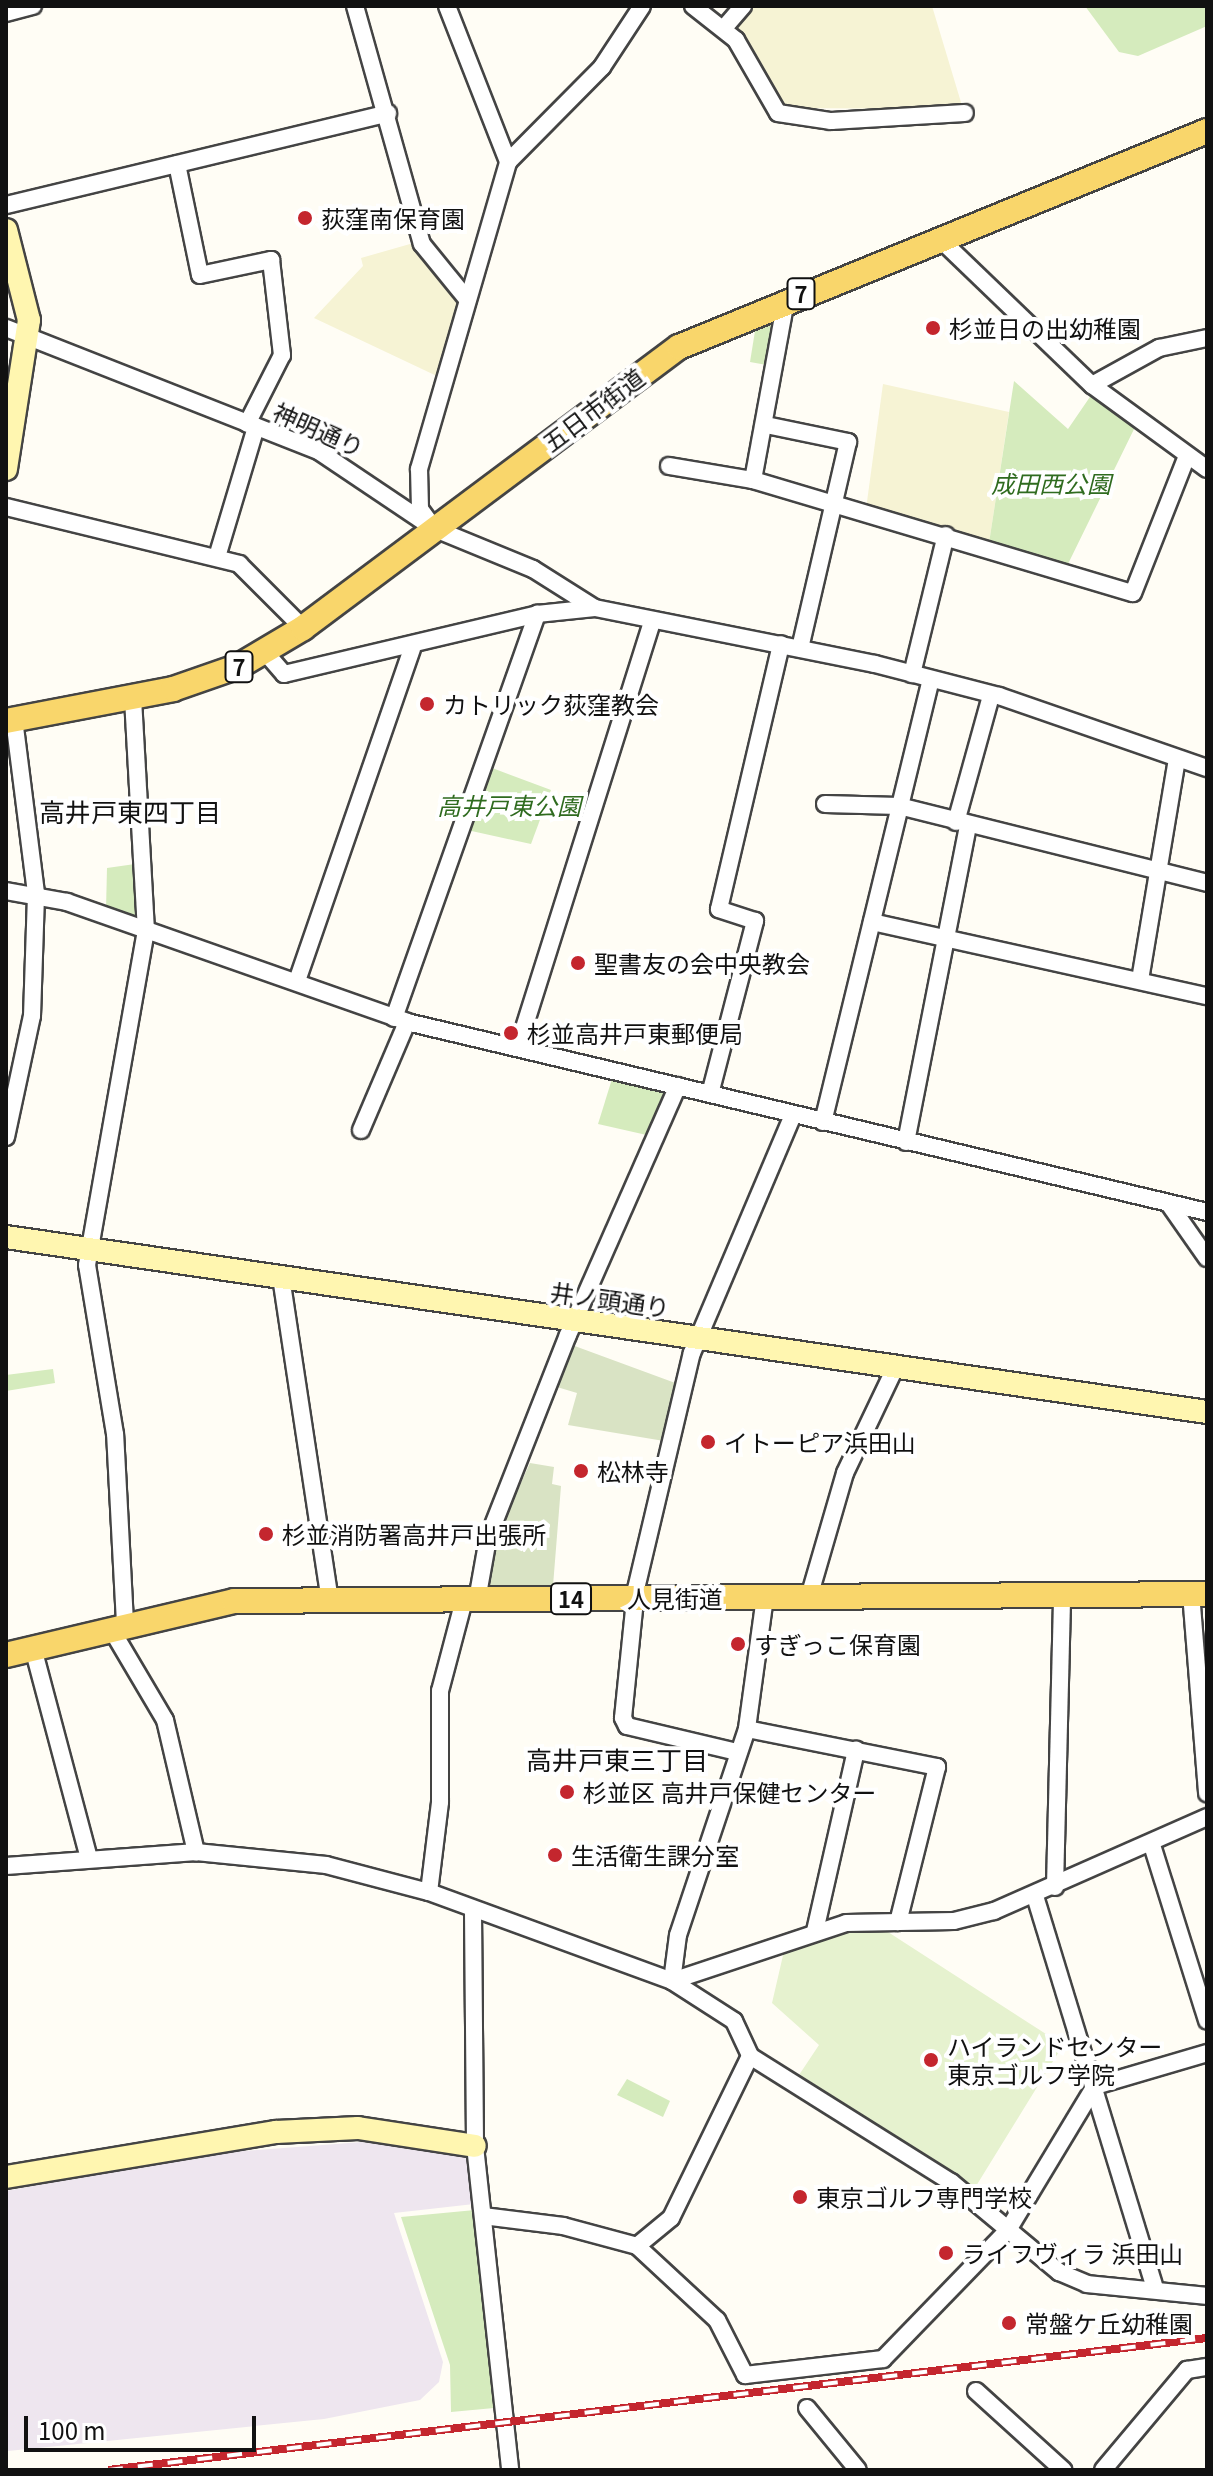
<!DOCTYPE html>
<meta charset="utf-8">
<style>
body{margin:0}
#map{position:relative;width:1213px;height:2476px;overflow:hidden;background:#fffdf5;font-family:Georgia,"Noto Sans JP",serif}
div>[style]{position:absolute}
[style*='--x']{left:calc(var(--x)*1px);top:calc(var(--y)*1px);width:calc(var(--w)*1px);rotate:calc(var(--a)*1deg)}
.industrial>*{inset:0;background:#eee6ef}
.farmland>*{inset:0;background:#f6f3d4}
.green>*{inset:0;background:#d5ebbd}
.cemetery>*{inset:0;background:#d9e3c4}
.pitch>*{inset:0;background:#e6f2cf}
.roads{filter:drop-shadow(2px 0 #444) drop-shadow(-2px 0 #444) drop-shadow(0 2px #444) drop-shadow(0 -2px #444)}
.street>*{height:16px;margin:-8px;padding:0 8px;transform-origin:8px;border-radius:8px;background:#fff}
.secondary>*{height:22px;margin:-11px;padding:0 11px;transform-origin:11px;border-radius:11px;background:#fff6b0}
.primary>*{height:24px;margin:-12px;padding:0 12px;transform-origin:12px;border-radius:12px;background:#f9d66b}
.rail>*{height:8px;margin-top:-4px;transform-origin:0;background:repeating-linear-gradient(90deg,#fff 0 15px,#c4262e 0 30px);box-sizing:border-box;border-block:2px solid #c4262e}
.dots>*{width:22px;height:22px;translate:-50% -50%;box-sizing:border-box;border:4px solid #fff;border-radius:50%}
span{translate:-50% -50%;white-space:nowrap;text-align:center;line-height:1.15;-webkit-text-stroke:8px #fff;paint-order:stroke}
.shield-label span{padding:2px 6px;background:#fff;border:2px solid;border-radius:6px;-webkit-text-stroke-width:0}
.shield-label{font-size:22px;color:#111;font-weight:700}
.poi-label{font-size:24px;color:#111}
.left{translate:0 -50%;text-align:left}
.street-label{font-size:24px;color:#111}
.park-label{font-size:24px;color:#2f6b1f;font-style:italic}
.neighbourhood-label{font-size:26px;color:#111}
.frame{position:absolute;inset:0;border:8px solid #111;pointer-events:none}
.scale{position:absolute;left:24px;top:2416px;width:232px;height:36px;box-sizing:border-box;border:4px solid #111;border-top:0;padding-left:10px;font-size:24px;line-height:28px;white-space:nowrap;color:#111;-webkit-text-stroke:6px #fff;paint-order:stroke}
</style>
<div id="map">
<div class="industrial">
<div style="clip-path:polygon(362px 2142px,468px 2155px,474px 2204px,394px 2213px,443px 2362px,439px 2382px,420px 2400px,324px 2419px,8px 2451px,6px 2191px,205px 2154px)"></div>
</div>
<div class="farmland">
<div style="clip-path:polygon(752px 6px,932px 6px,963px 109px,782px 108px,735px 27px)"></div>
<div style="clip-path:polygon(417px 242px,459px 300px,441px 378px,314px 318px,363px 266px,361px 258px)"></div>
<div style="clip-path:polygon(883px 384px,1009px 412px,989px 543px,866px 509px)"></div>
</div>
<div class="green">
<div style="clip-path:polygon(1085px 6px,1207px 6px,1207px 26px,1138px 56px,1119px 52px)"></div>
<div style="clip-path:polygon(779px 320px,772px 366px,750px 362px,755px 331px)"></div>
<div style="clip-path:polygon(1014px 381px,1068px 429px,1094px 391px,1137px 423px,1067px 566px,989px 543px)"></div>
<div style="clip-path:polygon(487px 766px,551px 790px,531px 844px,467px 830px)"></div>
<div style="clip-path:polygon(142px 863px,140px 921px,106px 910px,107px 868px)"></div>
<div style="clip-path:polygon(612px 1079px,668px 1094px,651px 1136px,598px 1124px)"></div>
<div style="clip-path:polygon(53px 1369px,55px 1383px,6px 1391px,6px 1375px)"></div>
<div style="clip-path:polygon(627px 2079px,670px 2101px,663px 2117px,617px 2095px)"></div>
<div style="clip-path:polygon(475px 2210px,494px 2408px,451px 2412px,450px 2365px,401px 2217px)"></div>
</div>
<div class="cemetery">
<div style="clip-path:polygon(572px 1345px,678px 1384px,664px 1441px,568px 1425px,577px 1393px,557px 1387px)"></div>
<div style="clip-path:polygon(530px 1463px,554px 1467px,552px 1484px,561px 1486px,553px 1586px,485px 1585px,494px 1542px)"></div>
</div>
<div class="pitch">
<div style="clip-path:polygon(855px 1928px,888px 1932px,1063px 2045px,973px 2191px,799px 2075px,819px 2045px,772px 2003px,784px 1951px)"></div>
</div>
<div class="roads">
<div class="street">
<div style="--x:355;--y:6;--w:247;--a:74.3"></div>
<div style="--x:422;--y:244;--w:70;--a:50.8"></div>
<div style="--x:447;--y:6;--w:168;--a:68.6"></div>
<div style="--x:693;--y:6;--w:55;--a:38.3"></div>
<div style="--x:736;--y:40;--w:84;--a:60.1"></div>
<div style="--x:778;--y:113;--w:54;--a:8.6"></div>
<div style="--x:831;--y:121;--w:134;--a:-3.4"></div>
<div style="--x:6;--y:13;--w:28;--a:-15"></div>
<div style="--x:724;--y:28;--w:29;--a:-49"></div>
<div style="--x:177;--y:164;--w:113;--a:78.3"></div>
<div style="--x:200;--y:275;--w:73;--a:-11.9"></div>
<div style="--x:271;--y:260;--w:96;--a:83.4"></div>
<div style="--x:282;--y:355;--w:77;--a:116.9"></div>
<div style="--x:6;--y:205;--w:393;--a:-13.5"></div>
<div style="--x:939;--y:238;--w:212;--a:43.9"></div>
<div style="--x:1092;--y:385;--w:142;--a:36.1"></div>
<div style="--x:6;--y:328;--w:338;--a:21.5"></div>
<div style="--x:320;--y:452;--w:136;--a:33.9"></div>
<div style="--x:433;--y:528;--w:108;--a:22.3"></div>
<div style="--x:533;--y:569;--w:73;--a:32.2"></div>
<div style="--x:1092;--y:385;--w:77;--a:-28.9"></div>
<div style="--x:1159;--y:348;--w:49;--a:-11.8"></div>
<div style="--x:766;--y:425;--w:84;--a:11.7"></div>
<div style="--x:848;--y:442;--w:212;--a:103.1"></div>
<div style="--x:669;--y:466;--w:85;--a:9.5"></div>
<div style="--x:753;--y:480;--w:396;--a:16.6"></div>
<div style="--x:1133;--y:593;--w:147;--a:-68.5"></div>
<div style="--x:753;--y:480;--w:183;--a:-79.6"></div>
<div style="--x:6;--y:507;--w:240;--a:13.7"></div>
<div style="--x:239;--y:564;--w:91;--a:45"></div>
<div style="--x:428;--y:520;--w:14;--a:-126"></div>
<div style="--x:420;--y:509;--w:40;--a:-91.4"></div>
<div style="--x:419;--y:469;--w:320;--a:-73.8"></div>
<div style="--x:508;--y:162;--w:134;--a:-45.3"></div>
<div style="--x:602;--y:67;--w:73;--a:-56.7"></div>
<div style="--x:217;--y:557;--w:136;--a:-73.3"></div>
<div style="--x:265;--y:652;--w:29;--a:49"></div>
<div style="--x:284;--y:674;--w:260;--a:-13.3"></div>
<div style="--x:537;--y:614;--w:58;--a:-5.9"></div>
<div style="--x:595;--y:608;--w:286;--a:11.3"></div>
<div style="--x:875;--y:664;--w:128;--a:14.5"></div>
<div style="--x:999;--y:696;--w:220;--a:19.1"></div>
<div style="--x:912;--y:674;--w:143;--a:-76.3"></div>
<div style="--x:825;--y:804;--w:74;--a:1.5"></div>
<div style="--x:899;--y:806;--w:317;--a:14"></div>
<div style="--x:956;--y:822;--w:131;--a:-74.5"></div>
<div style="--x:6;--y:891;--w:62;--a:10.2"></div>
<div style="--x:67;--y:902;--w:361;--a:19.4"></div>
<div style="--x:407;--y:1022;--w:822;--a:13.36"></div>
<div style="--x:872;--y:922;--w:343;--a:12.5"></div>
<div style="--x:1140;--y:980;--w:224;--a:-80.5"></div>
<div style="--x:297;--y:981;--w:352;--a:-70.9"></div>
<div style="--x:394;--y:1018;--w:429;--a:-70.5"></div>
<div style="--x:518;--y:1047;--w:447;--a:-72.5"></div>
<div style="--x:710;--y:1094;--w:179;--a:-75.4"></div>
<div style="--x:755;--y:921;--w:38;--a:-162"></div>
<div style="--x:719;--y:909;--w:272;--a:-76.8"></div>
<div style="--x:823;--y:1122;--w:455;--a:-76.3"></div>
<div style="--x:361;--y:1130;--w:117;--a:-66.9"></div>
<div style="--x:6;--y:1137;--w:124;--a:-77.9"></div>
<div style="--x:32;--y:1016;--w:123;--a:-88.1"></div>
<div style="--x:36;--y:893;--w:175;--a:-97.2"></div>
<div style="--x:906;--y:1142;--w:323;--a:-78.9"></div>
<div style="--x:1169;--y:1204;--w:66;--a:54.9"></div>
<div style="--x:281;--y:1277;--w:327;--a:81.4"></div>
<div style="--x:1191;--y:1593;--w:201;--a:85.4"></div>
<div style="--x:765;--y:1597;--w:133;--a:97.8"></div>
<div style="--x:747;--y:1729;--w:217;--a:108.5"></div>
<div style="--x:678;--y:1935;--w:46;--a:97.4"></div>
<div style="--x:672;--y:1981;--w:183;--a:-18.4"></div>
<div style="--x:846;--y:1923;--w:108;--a:-1.1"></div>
<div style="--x:954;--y:1921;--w:41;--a:-14"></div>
<div style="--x:994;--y:1911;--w:233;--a:-23.8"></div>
<div style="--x:809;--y:1597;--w:129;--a:-73.8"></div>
<div style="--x:845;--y:1473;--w:119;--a:-64.5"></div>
<div style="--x:477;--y:1600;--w:63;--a:-79.9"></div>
<div style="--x:488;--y:1538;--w:218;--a:-68.5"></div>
<div style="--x:568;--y:1335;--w:272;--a:-66.2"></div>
<div style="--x:125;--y:1623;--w:189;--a:-93"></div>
<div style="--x:115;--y:1434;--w:171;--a:-99.4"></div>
<div style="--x:87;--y:1265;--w:339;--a:-80"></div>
<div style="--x:146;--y:931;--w:233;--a:-93.2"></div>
<div style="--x:110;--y:1627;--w:108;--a:59.4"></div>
<div style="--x:165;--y:1720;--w:136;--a:76.8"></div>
<div style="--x:33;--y:1648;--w:214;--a:75.1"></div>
<div style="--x:747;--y:1729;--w:194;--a:11.3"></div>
<div style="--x:937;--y:1767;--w:160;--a:104.1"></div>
<div style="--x:737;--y:1752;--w:113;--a:-166.7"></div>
<div style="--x:627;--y:1726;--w:9;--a:-117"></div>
<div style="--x:623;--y:1718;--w:130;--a:-84.2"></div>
<div style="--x:636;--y:1589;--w:243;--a:-76.7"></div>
<div style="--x:692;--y:1353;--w:256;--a:-67"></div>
<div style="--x:1152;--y:1845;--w:184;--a:72.6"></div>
<div style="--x:6;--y:1866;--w:191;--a:-4.2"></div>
<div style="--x:196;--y:1852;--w:131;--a:5.7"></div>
<div style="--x:326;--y:1865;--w:106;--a:14.7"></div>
<div style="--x:429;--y:1892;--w:259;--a:20.1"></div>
<div style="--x:672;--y:1981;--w:74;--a:32.8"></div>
<div style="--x:734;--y:2021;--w:38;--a:65"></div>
<div style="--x:750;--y:2056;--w:237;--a:32.1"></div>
<div style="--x:951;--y:2182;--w:141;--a:39.8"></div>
<div style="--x:1059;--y:2272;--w:30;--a:23"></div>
<div style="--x:1087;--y:2284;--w:121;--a:5.7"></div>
<div style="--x:1055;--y:1887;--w:293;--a:-88.6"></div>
<div style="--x:429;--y:1892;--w:91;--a:-83"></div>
<div style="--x:440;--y:1802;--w:111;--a:-90"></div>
<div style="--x:440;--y:1691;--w:94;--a:-75.2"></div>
<div style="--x:1035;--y:1896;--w:411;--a:73"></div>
<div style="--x:473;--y:1912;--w:234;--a:89.5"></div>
<div style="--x:475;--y:2146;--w:326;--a:83.8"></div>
<div style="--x:815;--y:1931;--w:186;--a:-77.2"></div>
<div style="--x:483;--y:2216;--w:81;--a:7.1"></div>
<div style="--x:563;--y:2226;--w:77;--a:15.1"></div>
<div style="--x:637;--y:2246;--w:109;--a:42.8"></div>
<div style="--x:717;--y:2320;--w:62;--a:63"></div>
<div style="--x:745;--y:2375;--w:139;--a:-6.6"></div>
<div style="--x:883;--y:2359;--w:180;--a:-45.9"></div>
<div style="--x:1008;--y:2230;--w:168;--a:-58.9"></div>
<div style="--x:1095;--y:2086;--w:117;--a:-16.4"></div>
<div style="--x:637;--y:2246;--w:44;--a:-39.5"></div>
<div style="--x:671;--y:2218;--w:180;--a:-64"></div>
<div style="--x:976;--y:2391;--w:118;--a:42.2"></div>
<div style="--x:807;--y:2408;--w:80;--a:50.6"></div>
<div style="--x:1103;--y:2470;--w:131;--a:-50"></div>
<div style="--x:1187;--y:2370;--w:20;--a:-9"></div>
</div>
<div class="secondary">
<div style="--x:6;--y:230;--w:93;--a:75.7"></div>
<div style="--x:29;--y:320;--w:151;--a:98.8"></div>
<div style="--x:6;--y:1237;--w:1214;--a:8.29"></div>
<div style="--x:6;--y:2177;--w:274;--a:-9.5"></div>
<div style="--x:276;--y:2132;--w:82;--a:-2.8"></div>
<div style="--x:358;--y:2128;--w:118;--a:8.7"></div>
</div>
<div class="primary">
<div style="--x:6;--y:721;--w:170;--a:-10.8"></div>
<div style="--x:173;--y:689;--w:70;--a:-19.2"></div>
<div style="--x:239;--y:666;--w:74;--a:-30.7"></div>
<div style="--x:303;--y:628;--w:469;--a:-36.8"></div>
<div style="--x:679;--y:347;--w:570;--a:-22.25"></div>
<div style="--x:6;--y:1655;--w:234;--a:-13.3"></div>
<div style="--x:234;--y:1601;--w:973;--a:-0.41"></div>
</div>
</div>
<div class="rail">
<div style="--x:108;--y:2470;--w:1107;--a:-6.85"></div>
</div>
<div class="dots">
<div style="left:305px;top:218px;background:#c4262e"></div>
<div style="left:933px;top:328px;background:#c4262e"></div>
<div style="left:427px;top:704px;background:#c4262e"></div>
<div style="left:578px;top:963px;background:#c4262e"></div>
<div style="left:511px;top:1033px;background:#c4262e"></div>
<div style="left:708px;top:1442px;background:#c4262e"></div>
<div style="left:581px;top:1471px;background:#c4262e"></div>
<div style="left:266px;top:1534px;background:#c4262e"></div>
<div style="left:738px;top:1644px;background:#c4262e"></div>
<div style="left:567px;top:1792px;background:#c4262e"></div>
<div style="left:555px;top:1855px;background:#c4262e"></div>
<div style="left:931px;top:2060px;background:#c4262e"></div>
<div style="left:800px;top:2197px;background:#c4262e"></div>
<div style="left:946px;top:2253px;background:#c4262e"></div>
<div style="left:1009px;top:2323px;background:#c4262e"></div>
</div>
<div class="shield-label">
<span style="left:801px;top:294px">7</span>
<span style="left:239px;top:667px">7</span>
<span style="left:571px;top:1599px">14</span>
</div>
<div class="poi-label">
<span class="left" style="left:321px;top:218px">荻窪南保育園</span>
<span class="left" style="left:949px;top:328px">杉並日の出幼稚園</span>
<span class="left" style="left:443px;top:704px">カトリック荻窪教会</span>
<span class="left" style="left:594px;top:963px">聖書友の会中央教会</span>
<span class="left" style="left:527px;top:1033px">杉並高井戸東郵便局</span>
<span class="left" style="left:724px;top:1442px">イトーピア浜田山</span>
<span class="left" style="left:597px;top:1471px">松林寺</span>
<span class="left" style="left:282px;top:1534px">杉並消防署高井戸出張所</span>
<span class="left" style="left:754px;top:1644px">すぎっこ保育園</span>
<span class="left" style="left:583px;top:1792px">杉並区 高井戸保健センター</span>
<span class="left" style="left:571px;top:1855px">生活衛生課分室</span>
<span class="left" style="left:947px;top:2060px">ハイランドセンター<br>東京ゴルフ学院</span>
<span class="left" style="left:816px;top:2197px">東京ゴルフ専門学校</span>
<span class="left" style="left:962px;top:2253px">ライフヴィラ 浜田山</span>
<span class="left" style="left:1025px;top:2323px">常盤ケ丘幼稚園</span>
</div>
<div class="street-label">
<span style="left:593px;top:409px;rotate:-37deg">五日市街道</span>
<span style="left:319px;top:429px;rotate:24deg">神明通り</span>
<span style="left:610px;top:1299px;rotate:8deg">井ノ頭通り</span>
<span style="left:675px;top:1598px">人見街道</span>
</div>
<div class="park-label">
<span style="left:1051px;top:483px">成田西公園</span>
<span style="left:509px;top:805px">高井戸東公園</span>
</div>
<div class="neighbourhood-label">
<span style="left:130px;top:811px">高井戸東四丁目</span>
<span style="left:617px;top:1759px">高井戸東三丁目</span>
</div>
<div class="frame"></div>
<div class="scale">100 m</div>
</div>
